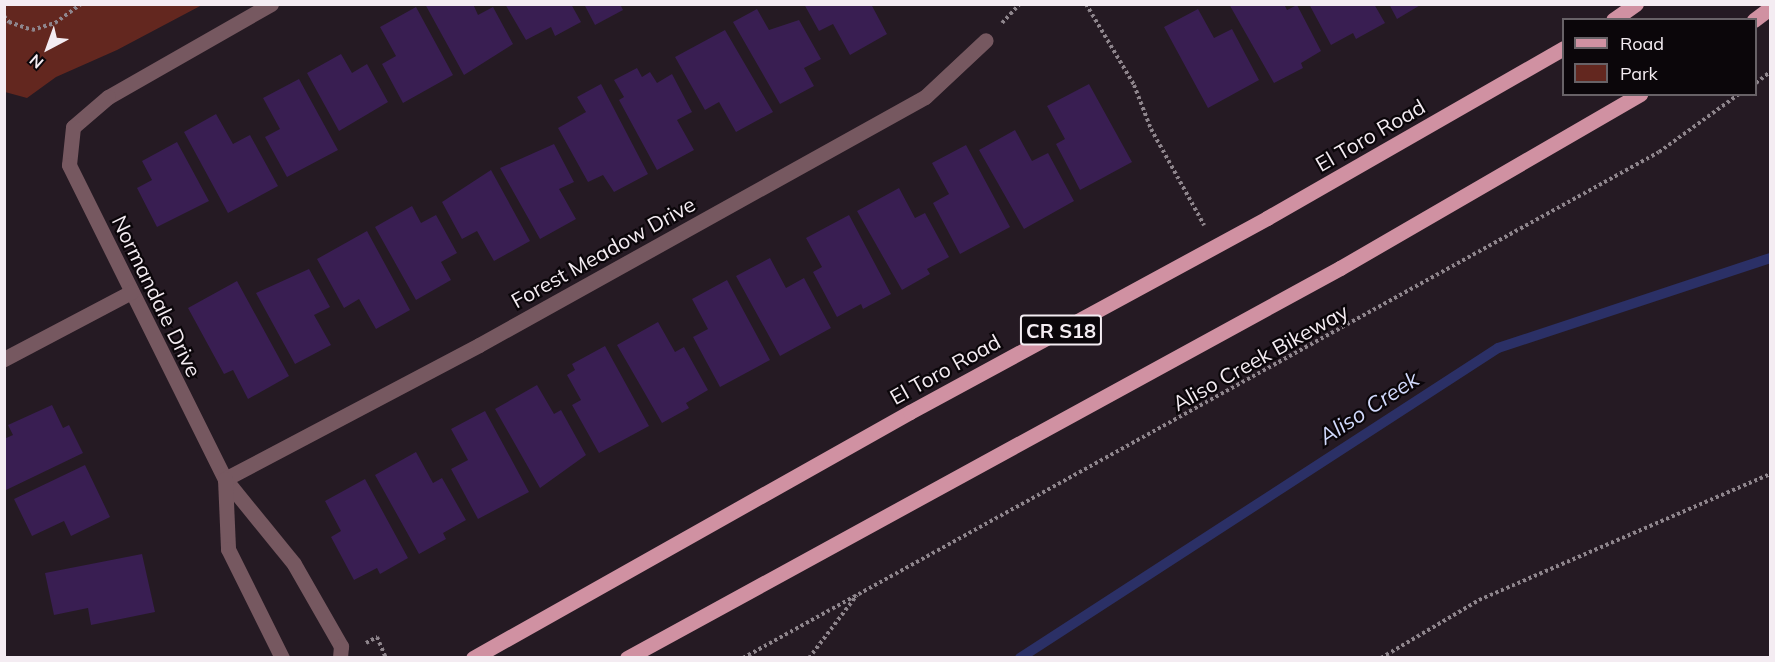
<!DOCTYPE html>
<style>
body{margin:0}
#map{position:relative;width:1775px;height:662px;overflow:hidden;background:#251a23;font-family:Mulish,sans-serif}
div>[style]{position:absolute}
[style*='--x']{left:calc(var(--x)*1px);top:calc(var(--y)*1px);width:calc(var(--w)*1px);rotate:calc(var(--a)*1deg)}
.green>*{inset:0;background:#63271f}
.stream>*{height:10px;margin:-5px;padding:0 5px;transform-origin:5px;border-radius:5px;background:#2b3066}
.building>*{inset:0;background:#391e52}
.path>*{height:4px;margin-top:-2px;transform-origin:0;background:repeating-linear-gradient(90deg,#8e858c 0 3px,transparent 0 6px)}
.street>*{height:15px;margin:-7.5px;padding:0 7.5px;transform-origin:7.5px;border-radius:7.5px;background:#765860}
.primary>*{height:15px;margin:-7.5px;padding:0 7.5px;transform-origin:7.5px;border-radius:7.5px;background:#d091a2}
span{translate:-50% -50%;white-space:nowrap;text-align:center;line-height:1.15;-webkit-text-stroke:4.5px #0b060a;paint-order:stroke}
.shield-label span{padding:2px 4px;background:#0b060a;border:2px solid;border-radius:4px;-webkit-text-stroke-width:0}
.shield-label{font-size:20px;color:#f4ecf2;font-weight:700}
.street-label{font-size:21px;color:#f4ecf2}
.water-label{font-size:22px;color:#d1d9fc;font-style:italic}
.frame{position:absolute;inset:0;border:6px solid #f4ecf2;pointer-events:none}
.legend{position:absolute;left:1562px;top:18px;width:195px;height:78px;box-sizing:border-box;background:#0b060a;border:2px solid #686267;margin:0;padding:8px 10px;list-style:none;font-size:18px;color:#f4ecf2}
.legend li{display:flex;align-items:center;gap:12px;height:30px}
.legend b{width:30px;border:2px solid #686267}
.north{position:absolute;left:18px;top:18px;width:60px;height:60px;-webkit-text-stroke:4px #0b060a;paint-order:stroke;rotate:221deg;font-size:16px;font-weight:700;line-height:24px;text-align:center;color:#f4ecf2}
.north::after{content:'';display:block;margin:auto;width:21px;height:27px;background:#f4ecf2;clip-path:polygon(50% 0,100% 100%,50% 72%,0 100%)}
</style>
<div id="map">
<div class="green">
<div style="clip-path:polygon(4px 5px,5px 4px,202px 5px,117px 50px,56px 77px,27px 98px,5px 92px)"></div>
</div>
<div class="stream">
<div style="--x:1020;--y:658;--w:570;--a:-32.96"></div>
<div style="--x:1498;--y:348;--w:287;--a:-18.3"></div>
</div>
<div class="building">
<div style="clip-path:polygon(425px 4px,473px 4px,478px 15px,493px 7px,513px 44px,464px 75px)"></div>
<div style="clip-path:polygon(505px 4px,571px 4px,581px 22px,555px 36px,551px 27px,526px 40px)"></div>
<div style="clip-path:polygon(584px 4px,620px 4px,623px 10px,595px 25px)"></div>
<div style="clip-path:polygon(804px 4px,871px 4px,887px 34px,850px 55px,833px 24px,819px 31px)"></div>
<div style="clip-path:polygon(1229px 4px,1284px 4px,1287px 10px,1297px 5px,1321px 51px,1301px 63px,1303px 68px,1274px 83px)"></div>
<div style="clip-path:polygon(1309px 4px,1374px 4px,1385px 23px,1356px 39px,1353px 33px,1331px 45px)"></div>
<div style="clip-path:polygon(1389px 4px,1422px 4px,1397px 19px)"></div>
<div style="clip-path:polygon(416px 7px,453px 75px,403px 103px,382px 64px,396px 56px,380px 27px)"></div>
<div style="clip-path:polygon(757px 9px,769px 30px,799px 20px,821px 59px,804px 68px,814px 86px,780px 104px,733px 22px)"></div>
<div style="clip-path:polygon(1198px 9px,1214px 38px,1232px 29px,1259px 80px,1208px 108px,1164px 27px)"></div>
<div style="clip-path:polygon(725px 30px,773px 112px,736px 132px,719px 102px,705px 110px,675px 57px)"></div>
<div style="clip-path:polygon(341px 54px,352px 73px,367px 64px,388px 102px,339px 131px,307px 73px)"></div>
<div style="clip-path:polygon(637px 68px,642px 77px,650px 72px,657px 83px,672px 74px,692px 112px,677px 120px,694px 150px,657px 170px,619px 100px,624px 97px,614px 80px)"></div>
<div style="clip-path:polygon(299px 79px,338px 150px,287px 177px,265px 137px,280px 129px,263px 98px)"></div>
<div style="clip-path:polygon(601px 84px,648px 174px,614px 192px,603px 175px,588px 182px,558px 128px,586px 112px,577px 97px)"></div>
<div style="clip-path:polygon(1089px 84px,1132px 162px,1080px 190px,1056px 144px,1065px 139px,1047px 106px)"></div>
<div style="clip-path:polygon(216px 114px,233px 144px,250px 135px,278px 186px,228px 213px,184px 132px)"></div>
<div style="clip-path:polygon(1015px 130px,1032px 161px,1048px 153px,1074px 201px,1024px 229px,979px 150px)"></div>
<div style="clip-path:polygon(177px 142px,209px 201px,157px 227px,137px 188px,152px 180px,142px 161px)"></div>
<div style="clip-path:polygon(554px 144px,574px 182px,559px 189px,576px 219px,540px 239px,500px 168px)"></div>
<div style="clip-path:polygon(966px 145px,1010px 227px,960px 254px,933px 203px,949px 194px,932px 163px)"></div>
<div style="clip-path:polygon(491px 170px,530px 241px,494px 261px,477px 231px,462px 239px,442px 202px)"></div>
<div style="clip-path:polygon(899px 188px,915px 218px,925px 213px,949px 257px,927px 269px,930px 274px,902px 290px,857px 211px)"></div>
<div style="clip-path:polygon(412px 206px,421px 223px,436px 215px,457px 253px,441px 262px,451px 280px,416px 300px,375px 227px)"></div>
<div style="clip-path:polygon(849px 215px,891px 294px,863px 309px,861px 304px,837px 317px,813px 272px,822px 267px,806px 238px)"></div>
<div style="clip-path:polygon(367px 231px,410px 310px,376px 329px,359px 299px,344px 308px,317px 259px)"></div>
<div style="clip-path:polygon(770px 258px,786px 288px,804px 278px,831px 328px,780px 356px,736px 276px)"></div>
<div style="clip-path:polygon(309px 269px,330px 307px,314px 315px,331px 345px,295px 364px,256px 293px)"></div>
<div style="clip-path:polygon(727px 280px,770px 360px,720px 387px,693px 337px,708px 329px,692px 299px)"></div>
<div style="clip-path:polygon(237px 281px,289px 376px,248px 399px,233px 370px,224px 374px,188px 308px)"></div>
<div style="clip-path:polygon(658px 322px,675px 352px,684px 347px,708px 390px,686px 403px,689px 408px,662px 423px,617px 345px)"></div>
<div style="clip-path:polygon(605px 346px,649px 426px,599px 453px,572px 405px,581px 400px,567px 375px,575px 370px,572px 364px)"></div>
<div style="clip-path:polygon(537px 385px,554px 414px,561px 410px,586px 455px,540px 488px,495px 409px)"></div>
<div style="clip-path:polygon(52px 405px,63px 428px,69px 425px,83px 453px,4px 491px,4px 439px,13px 435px,8px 425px)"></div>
<div style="clip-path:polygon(485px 411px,529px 492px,478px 519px,451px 469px,468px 460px,451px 429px)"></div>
<div style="clip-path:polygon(416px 452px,433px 483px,442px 478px,466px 520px,443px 533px,446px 539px,419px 554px,375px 475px)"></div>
<div style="clip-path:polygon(85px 465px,110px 517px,71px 536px,64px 521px,32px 536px,14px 499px)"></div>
<div style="clip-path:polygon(365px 479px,408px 558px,380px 574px,377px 568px,354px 580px,331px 537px,341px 531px,325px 501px)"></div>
<div style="clip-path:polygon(142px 554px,155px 612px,91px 625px,88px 608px,54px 615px,45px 573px)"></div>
</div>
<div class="path">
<div style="--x:1086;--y:4;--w:94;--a:59.3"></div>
<div style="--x:1134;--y:85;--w:47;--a:68.9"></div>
<div style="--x:1151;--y:129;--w:110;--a:61.1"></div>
<div style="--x:4;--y:16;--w:8;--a:50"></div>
<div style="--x:9;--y:22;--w:24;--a:19"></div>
<div style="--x:32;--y:30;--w:24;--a:-17"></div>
<div style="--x:55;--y:23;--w:32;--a:-36"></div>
<div style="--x:1002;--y:23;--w:26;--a:-47"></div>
<div style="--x:1756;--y:83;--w:18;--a:-38"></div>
<div style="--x:366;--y:643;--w:13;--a:-29"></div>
<div style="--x:377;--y:637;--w:23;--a:67"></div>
<div style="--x:743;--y:658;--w:1046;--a:-28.92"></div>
<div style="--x:1659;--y:152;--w:99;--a:-35.9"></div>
<div style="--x:809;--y:658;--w:79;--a:-52.7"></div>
<div style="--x:1381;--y:658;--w:114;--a:-30.6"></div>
<div style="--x:1479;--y:600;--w:317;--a:-23.4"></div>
</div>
<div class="street">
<div style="--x:271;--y:4;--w:188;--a:150.3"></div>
<div style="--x:108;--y:97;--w:46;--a:139.4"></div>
<div style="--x:73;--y:127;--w:38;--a:96"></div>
<div style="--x:69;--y:165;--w:351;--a:63.6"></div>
<div style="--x:225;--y:479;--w:109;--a:50.9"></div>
<div style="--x:294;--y:564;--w:95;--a:60.2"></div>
<div style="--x:341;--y:646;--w:12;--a:95"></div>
<div style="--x:4;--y:359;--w:144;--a:-27.8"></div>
<div style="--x:225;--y:479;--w:287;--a:-27.8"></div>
<div style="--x:479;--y:345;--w:510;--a:-29.08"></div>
<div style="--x:925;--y:97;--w:83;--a:-43.1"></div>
<div style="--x:225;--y:479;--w:70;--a:87.5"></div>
<div style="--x:228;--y:549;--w:122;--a:63.6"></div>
</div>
<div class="primary">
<div style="--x:1613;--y:20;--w:28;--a:-35"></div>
<div style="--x:1754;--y:20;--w:20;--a:-37"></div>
<div style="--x:473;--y:658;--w:501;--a:-29.38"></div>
<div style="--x:910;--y:412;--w:406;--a:-28.5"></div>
<div style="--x:1267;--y:218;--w:342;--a:-29.8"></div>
<div style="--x:627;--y:658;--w:813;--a:-28.68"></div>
<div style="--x:1340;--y:268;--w:347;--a:-30.1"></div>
</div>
<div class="shield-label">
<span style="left:1061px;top:330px">CR S18</span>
</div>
<div class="street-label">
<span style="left:1370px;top:135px;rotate:-30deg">El Toro Road</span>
<span style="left:603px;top:252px;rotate:-29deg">Forest Meadow Drive</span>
<span style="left:157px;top:296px;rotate:64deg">Normandale Drive</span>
<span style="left:1260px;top:357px;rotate:-29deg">Aliso Creek Bikeway</span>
<span style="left:945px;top:369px;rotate:-29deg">El Toro Road</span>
</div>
<div class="water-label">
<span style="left:1369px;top:408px;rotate:-33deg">Aliso Creek</span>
</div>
<div class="frame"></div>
<ul class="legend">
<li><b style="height:8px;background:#d091a2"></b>Road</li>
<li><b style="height:16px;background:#63271f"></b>Park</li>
</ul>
<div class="north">N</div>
</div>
